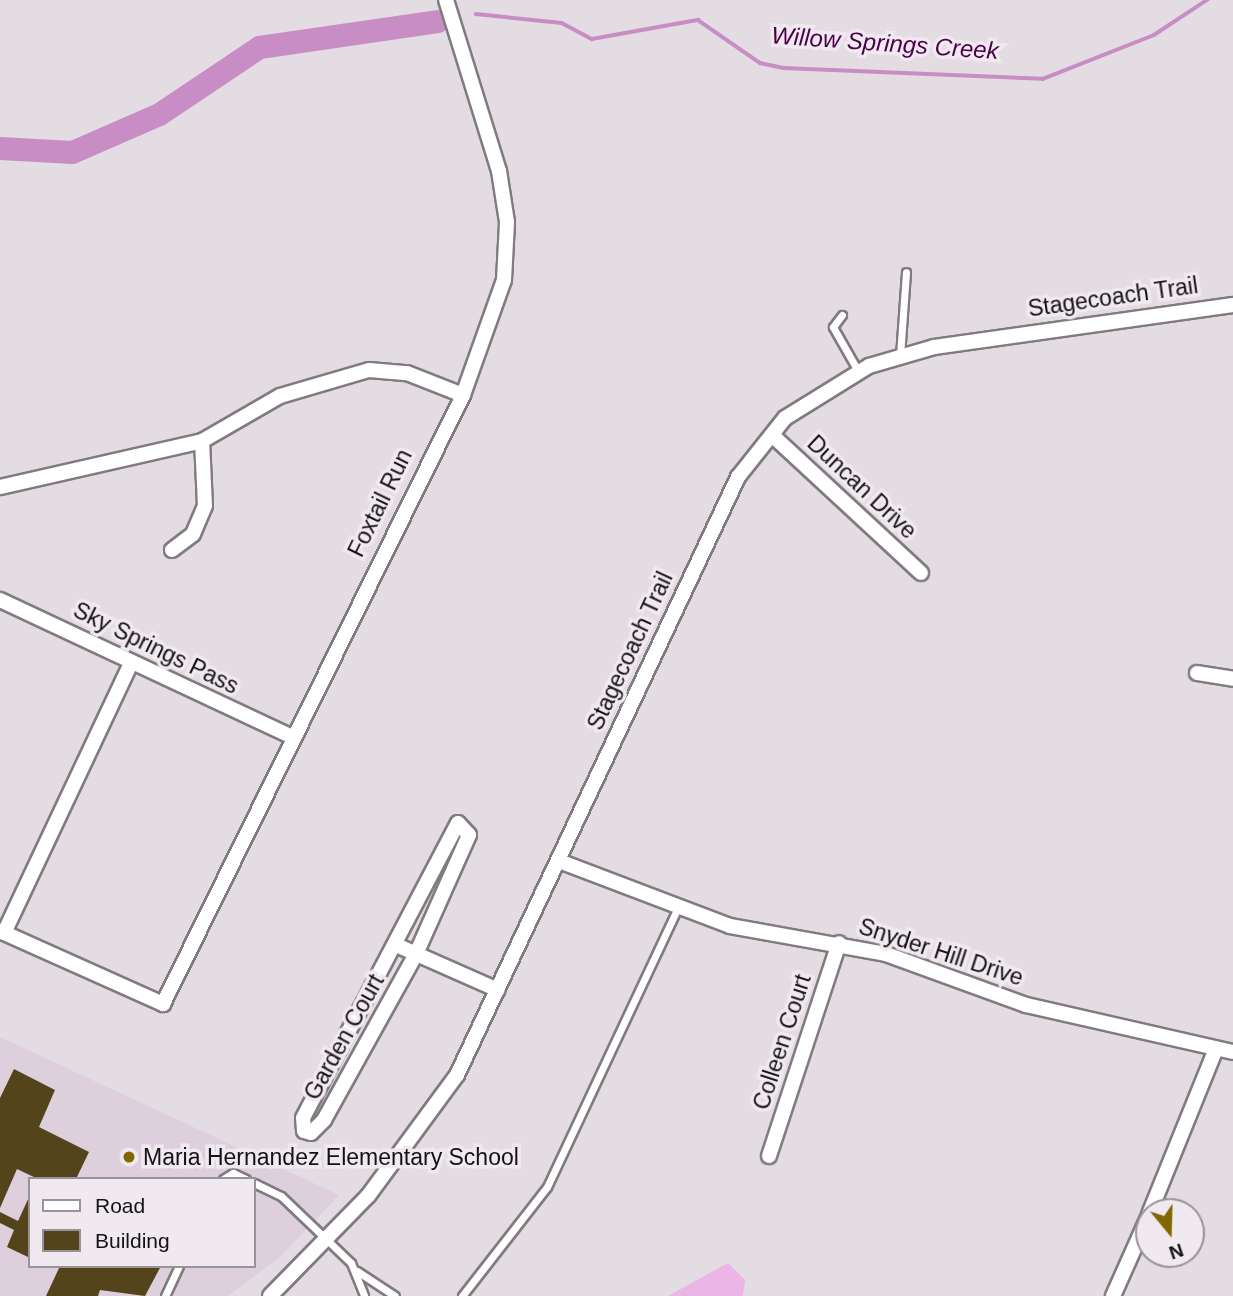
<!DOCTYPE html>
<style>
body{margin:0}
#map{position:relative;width:1233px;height:1296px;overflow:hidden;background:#e3dce3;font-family:Arial,sans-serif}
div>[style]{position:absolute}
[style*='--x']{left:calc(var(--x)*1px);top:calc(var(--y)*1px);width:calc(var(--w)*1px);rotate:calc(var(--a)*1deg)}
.built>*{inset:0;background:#ddd0dc}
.green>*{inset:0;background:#ecb5e8}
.stream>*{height:3.5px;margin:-1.75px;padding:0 1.75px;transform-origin:1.75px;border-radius:1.75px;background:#c98dc5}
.river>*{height:23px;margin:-11.5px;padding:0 11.5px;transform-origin:11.5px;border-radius:11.5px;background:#c98dc5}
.building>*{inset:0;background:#53441b}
.roads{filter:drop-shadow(2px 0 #817b80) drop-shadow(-2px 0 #817b80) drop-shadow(0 2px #817b80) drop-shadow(0 -2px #817b80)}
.service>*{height:7px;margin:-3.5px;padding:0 3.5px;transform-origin:3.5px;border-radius:3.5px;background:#fff}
.minor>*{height:14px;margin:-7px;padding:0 7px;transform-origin:7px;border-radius:7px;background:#fff}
.dots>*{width:19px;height:19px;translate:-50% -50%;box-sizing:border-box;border:4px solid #f0e9f0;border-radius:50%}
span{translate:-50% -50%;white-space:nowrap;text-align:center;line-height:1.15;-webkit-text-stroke:7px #f0e9f0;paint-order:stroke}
.street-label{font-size:23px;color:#141214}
.poi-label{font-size:23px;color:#141214}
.left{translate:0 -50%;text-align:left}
.water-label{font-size:24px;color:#4a004a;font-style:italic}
.legend{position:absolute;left:28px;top:1177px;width:228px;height:91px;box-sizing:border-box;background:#f0e9f0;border:2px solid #989398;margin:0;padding:9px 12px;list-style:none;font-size:21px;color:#141214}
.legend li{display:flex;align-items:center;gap:14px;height:35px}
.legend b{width:35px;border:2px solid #989398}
.north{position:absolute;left:1135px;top:1198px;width:70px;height:70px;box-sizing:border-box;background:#f0e9f0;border:2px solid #989398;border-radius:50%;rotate:161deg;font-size:19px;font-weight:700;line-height:28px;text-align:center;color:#141214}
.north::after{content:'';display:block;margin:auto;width:24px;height:32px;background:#826600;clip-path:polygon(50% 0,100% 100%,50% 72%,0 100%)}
</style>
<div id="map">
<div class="built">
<div style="clip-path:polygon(evenodd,0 1037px,339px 1195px,280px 1257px,228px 1296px,0 1296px,0 1037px,30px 1179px,254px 1179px,254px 1266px,30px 1266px,30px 1179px)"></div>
</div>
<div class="green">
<div style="clip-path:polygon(728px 1263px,745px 1280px,743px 1296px,668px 1296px)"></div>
</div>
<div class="stream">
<div style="--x:476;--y:14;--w:86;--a:6"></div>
<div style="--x:562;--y:23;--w:34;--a:28"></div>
<div style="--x:592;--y:39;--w:108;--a:-10.2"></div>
<div style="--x:698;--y:20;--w:75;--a:34.7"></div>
<div style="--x:760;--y:63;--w:25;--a:12"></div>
<div style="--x:784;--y:68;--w:259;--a:2.4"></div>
<div style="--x:1043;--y:79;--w:119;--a:-21.6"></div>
<div style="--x:1154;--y:35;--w:64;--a:-33.4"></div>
</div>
<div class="river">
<div style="--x:0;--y:148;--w:72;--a:3.2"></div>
<div style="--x:72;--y:152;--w:95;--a:-23.6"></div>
<div style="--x:159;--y:114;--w:120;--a:-33.8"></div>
<div style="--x:259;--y:47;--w:180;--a:-8.3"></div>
</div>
<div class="building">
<div style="clip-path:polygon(14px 1069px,55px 1090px,39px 1127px,89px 1152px,76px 1179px,38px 1179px,17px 1169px,0 1208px,0 1098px)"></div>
<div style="clip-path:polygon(30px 1195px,30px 1258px,7px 1247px,14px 1230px,0 1223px,0 1212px,18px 1221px)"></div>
<div style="clip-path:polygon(60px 1266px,161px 1266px,145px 1296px,100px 1290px,98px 1296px,46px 1296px)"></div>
</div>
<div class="roads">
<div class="service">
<div style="--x:842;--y:315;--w:15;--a:127"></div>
<div style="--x:833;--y:327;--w:51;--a:60.4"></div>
<div style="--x:900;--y:356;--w:84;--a:-85.9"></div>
<div style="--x:223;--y:1179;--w:12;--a:-31"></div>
<div style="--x:233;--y:1173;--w:14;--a:25"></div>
<div style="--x:254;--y:1183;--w:30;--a:26"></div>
<div style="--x:281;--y:1196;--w:97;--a:43.7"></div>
<div style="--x:351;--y:1263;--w:35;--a:68"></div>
<div style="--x:357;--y:1271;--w:45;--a:33.3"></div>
<div style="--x:165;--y:1296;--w:33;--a:-65"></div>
<div style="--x:462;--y:1296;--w:138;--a:-52.1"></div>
<div style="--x:547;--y:1187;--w:311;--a:-64.9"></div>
</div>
<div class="minor">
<div style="--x:772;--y:435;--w:203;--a:42.8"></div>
<div style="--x:0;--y:487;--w:207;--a:-12.8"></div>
<div style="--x:202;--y:441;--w:90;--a:-30"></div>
<div style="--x:280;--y:396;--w:93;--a:-16.3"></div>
<div style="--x:369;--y:370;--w:38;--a:5"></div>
<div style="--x:407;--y:373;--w:60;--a:21.4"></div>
<div style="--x:172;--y:550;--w:26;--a:-37"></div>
<div style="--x:193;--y:534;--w:30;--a:-67"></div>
<div style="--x:205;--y:506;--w:65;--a:-92.6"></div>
<div style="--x:0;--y:600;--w:323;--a:25.1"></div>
<div style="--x:1197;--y:673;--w:36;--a:9"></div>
<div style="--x:458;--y:823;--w:16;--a:47"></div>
<div style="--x:469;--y:835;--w:130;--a:114"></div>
<div style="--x:416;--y:954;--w:190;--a:119"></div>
<div style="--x:324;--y:1120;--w:18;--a:135"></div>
<div style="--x:311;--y:1133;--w:7;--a:-164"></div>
<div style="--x:304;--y:1131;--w:13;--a:-94"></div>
<div style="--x:303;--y:1118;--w:333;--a:-62.3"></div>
<div style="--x:559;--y:861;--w:183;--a:20.8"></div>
<div style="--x:730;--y:926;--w:158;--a:10.2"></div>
<div style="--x:886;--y:954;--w:149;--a:20"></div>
<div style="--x:1026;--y:1005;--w:212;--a:12.8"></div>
<div style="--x:0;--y:931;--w:179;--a:24.1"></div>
<div style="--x:163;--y:1004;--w:679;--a:-63.77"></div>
<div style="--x:463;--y:395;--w:122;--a:-70.4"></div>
<div style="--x:504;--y:280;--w:58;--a:-87"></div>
<div style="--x:507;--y:222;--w:52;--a:-98.9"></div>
<div style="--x:499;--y:171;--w:179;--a:-107.2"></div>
<div style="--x:4;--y:933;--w:298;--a:-64.8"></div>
<div style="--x:396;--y:945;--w:111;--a:23.8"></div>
<div style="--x:769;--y:1156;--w:224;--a:-71.8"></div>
<div style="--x:1150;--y:1212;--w:176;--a:-68"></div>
<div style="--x:270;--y:1296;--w:140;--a:-45.6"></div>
<div style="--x:368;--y:1196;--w:150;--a:-53.7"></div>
<div style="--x:457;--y:1075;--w:661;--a:-64.83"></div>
<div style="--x:738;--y:477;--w:75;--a:-51.5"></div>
<div style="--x:785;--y:418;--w:99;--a:-31.8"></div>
<div style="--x:869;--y:366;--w:68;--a:-16.3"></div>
<div style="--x:934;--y:347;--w:302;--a:-8"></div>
<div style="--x:1113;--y:1296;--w:89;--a:-66"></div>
</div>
</div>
<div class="dots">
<div style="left:129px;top:1157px;background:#826600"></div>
</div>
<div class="street-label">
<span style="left:1113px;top:297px;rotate:-8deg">Stagecoach Trail</span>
<span style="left:862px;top:487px;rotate:43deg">Duncan Drive</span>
<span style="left:380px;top:503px;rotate:-64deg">Foxtail Run</span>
<span style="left:156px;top:648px;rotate:26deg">Sky Springs Pass</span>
<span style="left:630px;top:651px;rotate:-65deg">Stagecoach Trail</span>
<span style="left:941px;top:952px;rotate:18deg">Snyder Hill Drive</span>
<span style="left:344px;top:1037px;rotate:-61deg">Garden Court</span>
<span style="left:782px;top:1042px;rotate:-72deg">Colleen Court</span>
</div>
<div class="poi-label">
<span class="left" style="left:143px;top:1157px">Maria Hernandez Elementary School</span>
</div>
<div class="water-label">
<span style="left:885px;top:43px;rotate:4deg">Willow Springs Creek</span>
</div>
<ul class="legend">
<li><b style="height:9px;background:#fff"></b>Road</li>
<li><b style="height:19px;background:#53441b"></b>Building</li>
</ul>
<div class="north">N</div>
</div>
